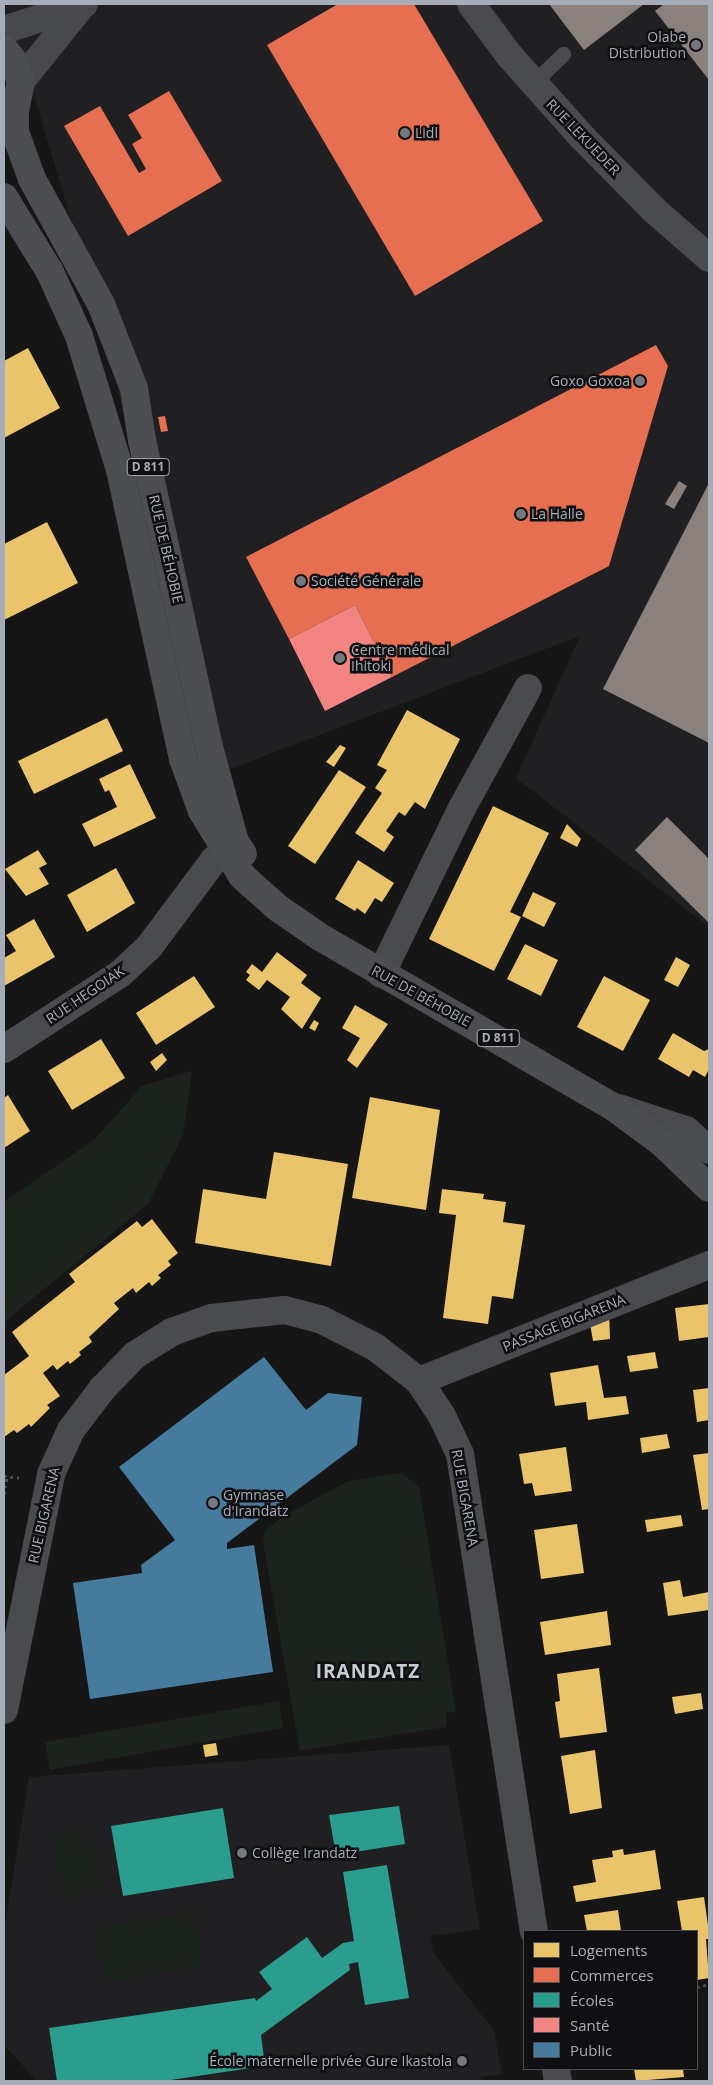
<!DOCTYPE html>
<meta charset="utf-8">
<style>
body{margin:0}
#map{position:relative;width:713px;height:2085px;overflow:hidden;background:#161616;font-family:"Open Sans",sans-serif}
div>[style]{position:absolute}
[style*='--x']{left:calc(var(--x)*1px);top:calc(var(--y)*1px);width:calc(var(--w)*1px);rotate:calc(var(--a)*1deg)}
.built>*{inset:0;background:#202022}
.green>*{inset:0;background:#1c231c}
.homes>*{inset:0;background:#e9c46a}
.shops>*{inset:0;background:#e76f51}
.schools>*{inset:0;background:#2a9d8f}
.health>*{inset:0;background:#f28482}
.public>*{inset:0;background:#457b9d}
.industry>*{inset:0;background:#8a817c}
.path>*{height:3px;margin-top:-1.5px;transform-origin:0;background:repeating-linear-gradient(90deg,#4c4d51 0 2.5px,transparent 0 6.5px)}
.lane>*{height:15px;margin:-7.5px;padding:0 7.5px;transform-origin:7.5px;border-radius:7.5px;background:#4a4b4f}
.street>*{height:28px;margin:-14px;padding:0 14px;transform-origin:14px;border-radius:14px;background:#4a4b4f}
.secondary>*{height:28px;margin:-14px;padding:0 14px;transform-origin:14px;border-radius:14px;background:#48494d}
.primary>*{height:28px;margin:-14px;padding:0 14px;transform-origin:14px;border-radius:14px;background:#4c4e51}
.dots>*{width:14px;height:14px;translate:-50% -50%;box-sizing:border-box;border:2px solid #101012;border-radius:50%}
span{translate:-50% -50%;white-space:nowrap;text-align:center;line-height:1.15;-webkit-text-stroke:5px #101012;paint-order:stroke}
.shield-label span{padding:1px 4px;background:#101012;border:1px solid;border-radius:4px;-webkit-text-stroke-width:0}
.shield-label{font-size:12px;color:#a6acb8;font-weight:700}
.poi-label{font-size:14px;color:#a6acb8}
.right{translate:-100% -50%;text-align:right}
.left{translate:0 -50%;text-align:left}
.street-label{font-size:14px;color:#a6acb8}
.district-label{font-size:19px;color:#c7cbd4;font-weight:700;letter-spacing:1px}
.frame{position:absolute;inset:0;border:5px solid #a6acb8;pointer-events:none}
.legend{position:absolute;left:523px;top:1930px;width:175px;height:140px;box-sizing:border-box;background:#101012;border:1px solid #4c4e54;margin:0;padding:6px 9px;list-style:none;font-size:15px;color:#a6acb8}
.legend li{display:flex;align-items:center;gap:10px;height:25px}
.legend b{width:25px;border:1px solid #4c4e54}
</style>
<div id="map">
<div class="built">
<div style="clip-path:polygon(4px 4px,709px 4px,709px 927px,516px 778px,580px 636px,209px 777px,143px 507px,108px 343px,35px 99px,4px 45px)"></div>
<div style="clip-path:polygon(449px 1745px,480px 1929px,431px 1936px,433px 1952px,494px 2031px,502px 2074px,481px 2077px,481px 2081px,37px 2081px,4px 2045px,4px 1931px,29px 1777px)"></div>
</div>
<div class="green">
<div style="clip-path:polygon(192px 1071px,183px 1135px,148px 1204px,4px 1322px,4px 1202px,95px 1139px,142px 1086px)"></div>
<div style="clip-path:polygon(402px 1473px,419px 1487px,456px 1712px,446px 1713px,446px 1727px,300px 1751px,263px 1542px,265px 1531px,284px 1516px,348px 1481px)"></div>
<div style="clip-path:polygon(279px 1701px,283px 1728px,50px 1770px,45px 1742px)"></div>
<div style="clip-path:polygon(91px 1829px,103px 1891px,64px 1898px,52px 1836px)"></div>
<div style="clip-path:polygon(193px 1911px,202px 1966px,105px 1982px,96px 1927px)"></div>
</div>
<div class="homes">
<div style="clip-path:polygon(28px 348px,60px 408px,4px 438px,4px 361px)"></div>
<div style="clip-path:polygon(47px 522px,78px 583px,4px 620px,4px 544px)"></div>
<div style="clip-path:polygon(407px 710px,460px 739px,425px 809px,415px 802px,405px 816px,399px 812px,386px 831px,394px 837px,384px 852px,355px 833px,382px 793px,375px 788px,387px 770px,377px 765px)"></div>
<div style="clip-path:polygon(107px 718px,123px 751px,34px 794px,18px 761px)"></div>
<div style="clip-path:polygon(340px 745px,346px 748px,334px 767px,326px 762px)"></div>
<div style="clip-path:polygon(130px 764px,156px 818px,94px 847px,82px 824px,117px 807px,109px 790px,105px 792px,99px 779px)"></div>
<div style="clip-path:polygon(339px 770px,366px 787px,315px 864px,288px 846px)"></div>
<div style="clip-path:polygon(493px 806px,549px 833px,510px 912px,521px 917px,494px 971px,429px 939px)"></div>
<div style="clip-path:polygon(567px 824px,581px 839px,577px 847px,560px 838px)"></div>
<div style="clip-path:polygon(38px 850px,47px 864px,39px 868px,49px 884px,26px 896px,5px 869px)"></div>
<div style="clip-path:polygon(358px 860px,394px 883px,382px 902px,375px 898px,365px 914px,357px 908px,355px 911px,335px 899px)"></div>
<div style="clip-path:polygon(116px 868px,135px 903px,87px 932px,67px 895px)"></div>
<div style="clip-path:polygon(533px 892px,556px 903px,544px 927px,522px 916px)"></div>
<div style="clip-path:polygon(34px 919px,55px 957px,4px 986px,4px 958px,16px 951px,6px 935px)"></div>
<div style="clip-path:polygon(525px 944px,558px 960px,541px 996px,507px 979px)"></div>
<div style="clip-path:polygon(277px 952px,307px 975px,301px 983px,321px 998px,302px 1029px,281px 1009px,290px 997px,267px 980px,259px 990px,246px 980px,250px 975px,246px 972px,252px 964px,262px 972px)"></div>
<div style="clip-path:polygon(676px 957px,690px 965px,678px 987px,664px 980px)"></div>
<div style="clip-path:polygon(194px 976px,215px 1007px,156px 1045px,136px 1013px)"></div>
<div style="clip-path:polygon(604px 976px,650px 1000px,623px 1051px,577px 1027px)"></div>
<div style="clip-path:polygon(355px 1005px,388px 1024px,357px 1068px,347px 1060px,360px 1038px,342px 1028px)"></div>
<div style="clip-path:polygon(314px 1020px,319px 1023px,315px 1031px,309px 1028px)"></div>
<div style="clip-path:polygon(673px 1033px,704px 1051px,709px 1049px,709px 1069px,705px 1077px,693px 1070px,689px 1077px,658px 1059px)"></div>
<div style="clip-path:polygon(101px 1039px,125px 1078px,72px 1110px,48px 1071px)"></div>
<div style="clip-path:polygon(162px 1053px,167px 1060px,156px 1071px,150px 1062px)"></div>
<div style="clip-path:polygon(8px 1095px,30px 1131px,4px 1148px,4px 1098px)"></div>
<div style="clip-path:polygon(370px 1097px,440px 1110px,426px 1210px,352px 1198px)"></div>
<div style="clip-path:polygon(274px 1152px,348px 1164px,331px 1266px,195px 1243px,203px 1189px,266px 1199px)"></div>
<div style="clip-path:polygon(442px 1189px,484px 1194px,483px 1199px,506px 1202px,503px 1222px,525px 1225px,513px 1299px,492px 1296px,488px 1324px,443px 1318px,456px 1215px,439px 1213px)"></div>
<div style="clip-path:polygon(152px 1219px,178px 1253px,168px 1261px,171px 1265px,158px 1275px,161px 1278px,152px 1286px,149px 1282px,136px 1293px,133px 1288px,114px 1303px,119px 1309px,89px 1337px,92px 1342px,79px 1352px,81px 1355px,70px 1364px,68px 1361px,57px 1370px,53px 1365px,43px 1373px,60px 1396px,47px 1405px,50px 1408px,31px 1427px,29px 1424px,17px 1433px,14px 1430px,4px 1437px,4px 1375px,29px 1356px,12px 1332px,75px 1282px,69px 1274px,137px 1221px,142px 1227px)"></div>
<div style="clip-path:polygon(709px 1304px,709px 1337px,679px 1341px,675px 1308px)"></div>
<div style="clip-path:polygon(609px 1310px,610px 1339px,593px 1341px,589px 1318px)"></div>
<div style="clip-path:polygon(655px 1352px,658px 1368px,630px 1372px,627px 1356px)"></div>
<div style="clip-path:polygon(598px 1365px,604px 1398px,626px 1396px,629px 1414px,588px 1420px,586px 1402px,555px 1406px,550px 1373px)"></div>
<div style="clip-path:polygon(709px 1388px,709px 1420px,697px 1422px,693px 1390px)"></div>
<div style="clip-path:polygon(667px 1434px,670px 1448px,642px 1453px,640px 1438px)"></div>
<div style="clip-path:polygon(566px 1447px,572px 1491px,535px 1496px,532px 1483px,524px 1484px,519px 1454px)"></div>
<div style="clip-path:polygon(709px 1453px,709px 1509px,702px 1510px,693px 1455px)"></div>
<div style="clip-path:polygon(681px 1515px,683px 1526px,647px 1532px,645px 1520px)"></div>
<div style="clip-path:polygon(577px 1524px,584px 1573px,541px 1579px,534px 1530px)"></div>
<div style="clip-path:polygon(680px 1580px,683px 1597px,709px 1592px,709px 1610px,668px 1616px,663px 1583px)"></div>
<div style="clip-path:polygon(607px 1611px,611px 1645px,545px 1655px,540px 1622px)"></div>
<div style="clip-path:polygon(599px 1668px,607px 1732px,560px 1738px,555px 1702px,560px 1701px,557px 1674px)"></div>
<div style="clip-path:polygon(701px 1693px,703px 1709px,675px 1714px,672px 1697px)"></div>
<div style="clip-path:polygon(216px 1743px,218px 1755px,205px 1757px,203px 1745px)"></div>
<div style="clip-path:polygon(595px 1750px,602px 1808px,570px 1814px,561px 1756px)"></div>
<div style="clip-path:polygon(623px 1849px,624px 1855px,655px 1850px,661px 1889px,576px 1902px,573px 1886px,596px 1882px,592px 1860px,613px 1857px,612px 1851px)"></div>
<div style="clip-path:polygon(704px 1897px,709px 1932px,709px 1939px,706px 1939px,709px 1978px,697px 1980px,697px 1931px,682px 1931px,677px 1901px)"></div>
<div style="clip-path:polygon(618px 1910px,621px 1931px,587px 1931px,584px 1915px)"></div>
<div style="clip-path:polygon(634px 2069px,683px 2069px,684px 2077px,636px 2081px)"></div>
</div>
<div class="shops">
<div style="clip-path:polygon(338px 4px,414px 4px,543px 221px,415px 296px,267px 45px)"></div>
<div style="clip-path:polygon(169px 91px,222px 181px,128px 236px,64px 126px,100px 106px,139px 173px,146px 169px,132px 144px,142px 138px,128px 115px)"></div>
<div style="clip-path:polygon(656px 345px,668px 366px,609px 566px,392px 677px,355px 605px,289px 639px,246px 557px)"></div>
<div style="clip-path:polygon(165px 416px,168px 431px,161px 432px,158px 417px)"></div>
</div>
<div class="schools">
<div style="clip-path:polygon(399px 1806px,405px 1844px,336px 1855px,329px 1815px)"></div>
<div style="clip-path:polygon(223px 1808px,234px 1878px,123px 1896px,111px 1826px)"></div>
<div style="clip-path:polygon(387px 1865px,409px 1998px,365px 2005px,358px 1962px,349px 1964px,350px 1970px,261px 2035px,265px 2066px,164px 2081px,57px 2081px,49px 2028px,255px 1998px,256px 2001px,272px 1989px,259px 1972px,307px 1937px,322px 1958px,343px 1943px,354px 1941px,343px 1872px)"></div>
</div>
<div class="health">
<div style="clip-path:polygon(355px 605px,392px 677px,325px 711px,289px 639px)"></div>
</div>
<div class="public">
<div style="clip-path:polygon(264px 1357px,306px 1410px,328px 1393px,362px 1397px,357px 1445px,227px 1543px,227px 1549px,254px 1545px,273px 1672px,90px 1699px,73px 1583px,142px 1573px,141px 1565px,175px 1540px,119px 1467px)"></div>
</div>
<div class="industry">
<div style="clip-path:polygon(549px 4px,644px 4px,584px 50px)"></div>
<div style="clip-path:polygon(664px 4px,709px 4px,709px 80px,655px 11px)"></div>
<div style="clip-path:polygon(679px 481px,687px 486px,674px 509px,665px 504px)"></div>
<div style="clip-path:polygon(709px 483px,709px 743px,603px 689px)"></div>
<div style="clip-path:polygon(667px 817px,709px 859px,709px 923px,635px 850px)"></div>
</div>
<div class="path">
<div style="--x:4;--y:1476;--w:19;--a:6"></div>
<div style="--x:4;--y:1494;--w:17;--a:-80"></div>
<div style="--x:697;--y:1987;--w:12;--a:-14"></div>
</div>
<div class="lane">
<div style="--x:533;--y:83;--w:42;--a:-44"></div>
</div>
<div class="street">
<div style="--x:471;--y:4;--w:64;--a:53.3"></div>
<div style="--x:509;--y:55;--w:111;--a:48.3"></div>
<div style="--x:583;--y:138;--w:101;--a:45.4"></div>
<div style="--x:654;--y:210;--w:73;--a:41.1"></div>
<div style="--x:381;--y:974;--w:185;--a:-64"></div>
<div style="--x:462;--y:808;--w:137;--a:-61.2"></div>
<div style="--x:4;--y:1049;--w:138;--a:-32.9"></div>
<div style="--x:120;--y:974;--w:40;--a:-43"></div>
<div style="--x:149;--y:947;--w:109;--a:-53.2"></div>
<div style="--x:214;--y:860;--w:28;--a:-41"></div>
<div style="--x:619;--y:1108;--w:71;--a:18.2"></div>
<div style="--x:686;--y:1130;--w:30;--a:41"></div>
<div style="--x:419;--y:1381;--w:312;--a:-21.8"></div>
<div style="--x:4;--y:1710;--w:241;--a:-78.7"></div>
<div style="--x:51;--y:1474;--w:48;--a:-65.6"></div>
<div style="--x:71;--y:1430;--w:53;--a:-52.7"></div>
<div style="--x:103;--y:1388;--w:46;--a:-45.9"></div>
<div style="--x:135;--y:1355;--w:44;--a:-31.9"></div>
<div style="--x:172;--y:1332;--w:41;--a:-19.7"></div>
<div style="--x:211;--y:1318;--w:74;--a:-6.2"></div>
<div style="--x:285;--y:1310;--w:38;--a:15"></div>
<div style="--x:322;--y:1320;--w:59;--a:27"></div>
<div style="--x:375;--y:1347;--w:56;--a:37.7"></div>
<div style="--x:419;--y:1381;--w:42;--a:56.7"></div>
<div style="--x:442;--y:1416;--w:42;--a:64.7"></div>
<div style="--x:460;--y:1454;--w:483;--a:81.2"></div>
<div style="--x:556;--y:2069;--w:12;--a:81"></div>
</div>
<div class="secondary">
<div style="--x:4;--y:30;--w:84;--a:-18"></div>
<div style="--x:21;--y:81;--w:97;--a:-51.2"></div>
</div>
<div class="primary">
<div style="--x:4;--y:49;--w:13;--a:51"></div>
<div style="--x:12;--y:59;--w:24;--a:68"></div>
<div style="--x:21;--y:81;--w:31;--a:101"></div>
<div style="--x:15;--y:111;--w:16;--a:133"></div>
<div style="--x:15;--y:111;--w:21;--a:90"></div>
<div style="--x:15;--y:132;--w:50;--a:70.1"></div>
<div style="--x:32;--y:179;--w:143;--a:61.1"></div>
<div style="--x:101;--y:304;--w:90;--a:68.6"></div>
<div style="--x:134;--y:388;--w:53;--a:81.3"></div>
<div style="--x:142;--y:440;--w:314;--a:77.7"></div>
<div style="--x:209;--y:747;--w:98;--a:74.7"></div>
<div style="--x:235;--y:842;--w:14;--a:56"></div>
<div style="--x:4;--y:197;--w:88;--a:58.5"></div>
<div style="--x:50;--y:272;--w:70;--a:65.6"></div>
<div style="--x:79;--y:336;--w:140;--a:73"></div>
<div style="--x:120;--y:470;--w:296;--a:77.7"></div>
<div style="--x:183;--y:759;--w:55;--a:69.9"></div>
<div style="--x:202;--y:811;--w:76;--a:58.4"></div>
<div style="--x:242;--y:876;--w:48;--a:41.6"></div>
<div style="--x:278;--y:908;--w:51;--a:34.6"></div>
<div style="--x:320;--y:937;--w:337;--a:30.1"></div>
<div style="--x:612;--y:1106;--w:61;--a:36.3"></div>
<div style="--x:661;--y:1142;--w:66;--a:43.8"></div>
</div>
<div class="dots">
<div style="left:696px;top:45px;background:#74787f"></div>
<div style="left:405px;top:133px;background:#74787f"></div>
<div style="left:640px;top:381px;background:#74787f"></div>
<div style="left:521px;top:514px;background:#74787f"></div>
<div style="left:301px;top:581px;background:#74787f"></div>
<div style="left:340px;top:658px;background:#74787f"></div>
<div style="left:213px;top:1503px;background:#74787f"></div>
<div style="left:242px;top:1853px;background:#74787f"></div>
<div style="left:462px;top:2061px;background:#74787f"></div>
</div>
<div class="shield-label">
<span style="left:148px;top:467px">D 811</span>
<span style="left:498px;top:1038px">D 811</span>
</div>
<div class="poi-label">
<span class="right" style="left:686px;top:45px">Olabe<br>Distribution</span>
<span class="left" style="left:415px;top:133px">Lidl</span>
<span class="right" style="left:630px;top:381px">Goxo Goxoa</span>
<span class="left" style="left:531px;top:514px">La Halle</span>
<span class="left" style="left:311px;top:581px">Société Générale</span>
<span class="left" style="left:351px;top:658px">Centre médical<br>Ihitoki</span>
<span class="left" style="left:223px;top:1503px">Gymnase<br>d'Irandatz</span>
<span class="left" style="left:252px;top:1853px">Collège Irandatz</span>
<span class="right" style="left:452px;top:2061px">École maternelle privée Gure Ikastola</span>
</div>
<div class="street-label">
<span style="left:583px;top:137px;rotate:46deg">RUE LEKUEDER</span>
<span style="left:166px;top:549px;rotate:77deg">RUE DE BÉHOBIE</span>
<span style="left:85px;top:995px;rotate:-34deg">RUE HEGOIAK</span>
<span style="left:421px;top:996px;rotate:29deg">RUE DE BÉHOBIE</span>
<span style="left:564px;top:1323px;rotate:-22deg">PASSAGE BIGARENA</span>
<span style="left:465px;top:1498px;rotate:80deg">RUE BIGARENA</span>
<span style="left:44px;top:1515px;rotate:-77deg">RUE BIGARENA</span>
</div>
<div class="district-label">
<span style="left:368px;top:1672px">IRANDATZ</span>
</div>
<div class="frame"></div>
<ul class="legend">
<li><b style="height:14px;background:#e9c46a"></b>Logements</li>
<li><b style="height:14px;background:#e76f51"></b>Commerces</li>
<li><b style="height:14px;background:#2a9d8f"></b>Écoles</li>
<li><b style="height:14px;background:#f28482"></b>Santé</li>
<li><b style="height:14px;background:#457b9d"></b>Public</li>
</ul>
</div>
